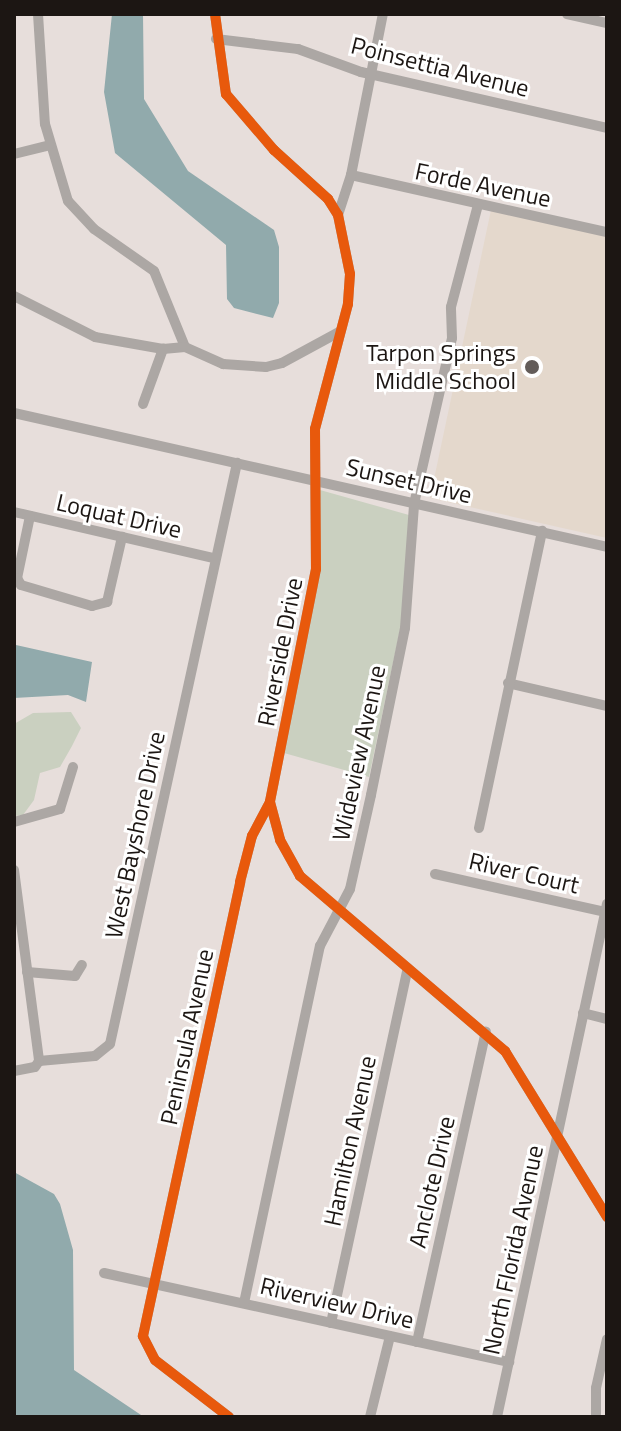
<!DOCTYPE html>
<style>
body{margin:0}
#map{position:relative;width:621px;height:1431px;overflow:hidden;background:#e7dedb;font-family:"Titillium Web",sans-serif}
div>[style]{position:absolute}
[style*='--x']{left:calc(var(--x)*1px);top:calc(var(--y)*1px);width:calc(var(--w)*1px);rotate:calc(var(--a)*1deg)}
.education>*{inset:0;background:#e4d8cc}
.green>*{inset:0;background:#cad0c0}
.water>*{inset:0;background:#91aaac}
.minor>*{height:10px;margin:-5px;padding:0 5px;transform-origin:5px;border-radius:5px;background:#aca7a4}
.cycleway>*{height:10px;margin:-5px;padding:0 5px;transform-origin:5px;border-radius:5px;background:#e8590c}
.dots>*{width:22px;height:22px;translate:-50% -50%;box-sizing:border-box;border:4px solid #fff;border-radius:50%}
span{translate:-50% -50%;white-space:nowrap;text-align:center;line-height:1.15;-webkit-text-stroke:6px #fff;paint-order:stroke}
.street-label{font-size:24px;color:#1c1613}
.poi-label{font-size:24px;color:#1c1613}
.right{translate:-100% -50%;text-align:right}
.frame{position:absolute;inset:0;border:16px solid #1c1613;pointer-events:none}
</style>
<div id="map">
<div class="education">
<div style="clip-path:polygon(491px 210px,607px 236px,607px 538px,430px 498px)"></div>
</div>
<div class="green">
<div style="clip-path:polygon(320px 490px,409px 515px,402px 620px,369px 777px,284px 753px,320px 572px)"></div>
<div style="clip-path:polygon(71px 712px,81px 728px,72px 746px,60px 767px,40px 773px,34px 800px,23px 815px,14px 816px,14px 724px,33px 713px)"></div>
</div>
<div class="water">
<div style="clip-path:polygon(112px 14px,143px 14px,144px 99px,188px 171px,274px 230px,279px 247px,279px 303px,273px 318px,234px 308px,227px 299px,226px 245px,115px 153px,104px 92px)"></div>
<div style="clip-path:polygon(16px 645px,92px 662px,86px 702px,68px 695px,14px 698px)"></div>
<div style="clip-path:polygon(14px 1172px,54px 1194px,60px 1204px,73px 1250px,74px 1370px,144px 1417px,14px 1417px)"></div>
</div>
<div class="minor">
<div style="--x:38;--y:14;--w:110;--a:86.4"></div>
<div style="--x:45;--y:124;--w:80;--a:73.4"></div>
<div style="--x:68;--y:201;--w:38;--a:47"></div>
<div style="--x:94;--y:229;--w:73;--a:35"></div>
<div style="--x:154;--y:271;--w:82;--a:67.8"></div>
<div style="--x:215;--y:14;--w:81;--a:82.2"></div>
<div style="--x:226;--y:94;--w:74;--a:49.4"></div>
<div style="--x:274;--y:150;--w:73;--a:42.2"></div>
<div style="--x:328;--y:199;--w:19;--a:58"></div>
<div style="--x:338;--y:215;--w:60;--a:78.5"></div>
<div style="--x:350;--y:274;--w:30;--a:94"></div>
<div style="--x:348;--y:304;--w:129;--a:104.8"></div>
<div style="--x:315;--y:429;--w:140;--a:89.6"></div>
<div style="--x:316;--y:569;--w:237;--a:101.2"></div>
<div style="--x:270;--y:802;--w:39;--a:75"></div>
<div style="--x:280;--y:840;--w:41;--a:60.9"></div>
<div style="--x:300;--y:876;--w:270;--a:40.5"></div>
<div style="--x:505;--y:1051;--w:195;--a:58.4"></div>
<div style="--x:567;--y:14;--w:41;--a:12.7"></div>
<div style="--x:216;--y:39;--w:83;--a:7"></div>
<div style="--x:298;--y:49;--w:67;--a:20.1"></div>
<div style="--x:361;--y:72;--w:252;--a:12.8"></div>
<div style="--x:14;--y:154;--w:36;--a:-14"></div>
<div style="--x:351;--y:175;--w:262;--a:12.6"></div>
<div style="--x:338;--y:215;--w:42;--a:-72"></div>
<div style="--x:351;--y:175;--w:164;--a:-78.8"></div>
<div style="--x:14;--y:296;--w:91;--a:26.8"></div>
<div style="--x:95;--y:337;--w:69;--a:10"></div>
<div style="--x:163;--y:349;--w:22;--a:-5"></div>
<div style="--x:185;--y:347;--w:42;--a:24.1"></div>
<div style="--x:223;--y:364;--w:43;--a:4"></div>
<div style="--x:266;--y:367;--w:16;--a:-14"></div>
<div style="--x:282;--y:363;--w:65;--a:-28.5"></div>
<div style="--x:143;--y:404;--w:59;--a:-70"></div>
<div style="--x:14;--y:413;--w:608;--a:12.73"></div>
<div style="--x:14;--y:512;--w:205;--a:13"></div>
<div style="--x:30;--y:516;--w:63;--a:101.8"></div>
<div style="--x:17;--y:578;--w:8;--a:60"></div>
<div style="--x:21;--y:585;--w:74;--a:16.5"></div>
<div style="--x:92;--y:606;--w:16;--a:-15"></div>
<div style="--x:107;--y:602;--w:67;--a:-77"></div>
<div style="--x:508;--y:683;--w:102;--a:13.1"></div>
<div style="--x:14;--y:822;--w:48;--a:-15.8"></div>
<div style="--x:60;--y:809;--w:44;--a:-72.8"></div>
<div style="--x:479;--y:828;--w:304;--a:-78"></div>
<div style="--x:14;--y:870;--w:193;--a:82.5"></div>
<div style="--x:435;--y:874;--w:174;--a:12.6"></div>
<div style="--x:27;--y:972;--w:48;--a:4.8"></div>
<div style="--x:75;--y:976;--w:13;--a:-58"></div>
<div style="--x:583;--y:1013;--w:25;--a:14"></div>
<div style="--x:39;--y:1061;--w:56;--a:-5.1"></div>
<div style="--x:95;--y:1056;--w:19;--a:-39"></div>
<div style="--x:110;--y:1044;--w:595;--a:-77.67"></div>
<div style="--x:14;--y:1071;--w:21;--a:-11"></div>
<div style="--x:35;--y:1067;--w:7;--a:-56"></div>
<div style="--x:104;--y:1273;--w:415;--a:12.4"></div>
<div style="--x:244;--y:1303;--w:365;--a:-78"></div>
<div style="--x:320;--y:946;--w:64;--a:-62.2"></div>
<div style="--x:350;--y:889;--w:96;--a:-77.4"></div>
<div style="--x:371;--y:795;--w:170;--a:-78.5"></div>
<div style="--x:405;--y:628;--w:124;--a:-85.8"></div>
<div style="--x:414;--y:504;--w:170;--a:-77.1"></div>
<div style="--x:452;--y:338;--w:31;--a:-92"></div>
<div style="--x:451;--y:307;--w:106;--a:-75.2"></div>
<div style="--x:331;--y:1323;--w:363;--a:-77.8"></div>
<div style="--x:417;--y:1342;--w:318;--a:-77.5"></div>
<div style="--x:229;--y:1417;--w:93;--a:-142.4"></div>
<div style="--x:155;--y:1360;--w:27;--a:-117"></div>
<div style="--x:143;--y:1336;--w:464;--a:-77.9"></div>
<div style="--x:240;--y:882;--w:48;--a:-75.4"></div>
<div style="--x:252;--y:836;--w:38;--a:-62"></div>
<div style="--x:370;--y:1417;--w:83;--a:-76.1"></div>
<div style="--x:497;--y:1417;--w:525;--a:-77.9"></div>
<div style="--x:596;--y:1417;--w:29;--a:-90"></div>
<div style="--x:596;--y:1388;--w:50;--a:-77.3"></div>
</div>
<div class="cycleway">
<div style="--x:215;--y:14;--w:81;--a:82.2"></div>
<div style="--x:226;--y:94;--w:74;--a:49.4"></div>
<div style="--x:274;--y:150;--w:73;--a:42.2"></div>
<div style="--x:328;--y:199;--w:19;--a:58"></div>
<div style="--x:338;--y:215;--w:60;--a:78.5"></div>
<div style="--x:350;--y:274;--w:30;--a:94"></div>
<div style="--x:348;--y:304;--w:129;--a:104.8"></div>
<div style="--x:315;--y:429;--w:140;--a:89.6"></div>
<div style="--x:316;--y:569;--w:237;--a:101.2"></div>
<div style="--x:270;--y:802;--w:39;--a:75"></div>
<div style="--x:280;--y:840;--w:41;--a:60.9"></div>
<div style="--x:300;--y:876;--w:270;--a:40.5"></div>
<div style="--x:505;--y:1051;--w:195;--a:58.4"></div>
<div style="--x:229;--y:1417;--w:93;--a:-142.4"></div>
<div style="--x:155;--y:1360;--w:27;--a:-117"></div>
<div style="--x:143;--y:1336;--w:464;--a:-77.9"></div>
<div style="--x:240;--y:882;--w:48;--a:-75.4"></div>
<div style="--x:252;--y:836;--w:38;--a:-62"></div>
</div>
<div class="dots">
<div style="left:532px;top:367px;background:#635c59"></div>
</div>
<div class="street-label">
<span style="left:440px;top:67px;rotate:14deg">Poinsettia Avenue</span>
<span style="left:483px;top:185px;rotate:12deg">Forde Avenue</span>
<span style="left:409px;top:481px;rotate:13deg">Sunset Drive</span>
<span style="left:119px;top:516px;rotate:13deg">Loquat Drive</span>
<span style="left:280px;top:652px;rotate:-79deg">Riverside Drive</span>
<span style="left:359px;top:753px;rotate:-78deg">Wideview Avenue</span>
<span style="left:135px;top:835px;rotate:-78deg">West Bayshore Drive</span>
<span style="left:524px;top:873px;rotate:13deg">River Court</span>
<span style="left:187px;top:1037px;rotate:-78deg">Peninsula Avenue</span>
<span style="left:350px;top:1141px;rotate:-78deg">Hamilton Avenue</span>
<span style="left:432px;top:1182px;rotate:-77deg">Anclote Drive</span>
<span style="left:513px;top:1250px;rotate:-78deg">North Florida Avenue</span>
<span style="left:337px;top:1303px;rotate:13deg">Riverview Drive</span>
</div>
<div class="poi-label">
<span class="right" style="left:516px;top:367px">Tarpon Springs<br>Middle School</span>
</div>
<div class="frame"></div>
</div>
